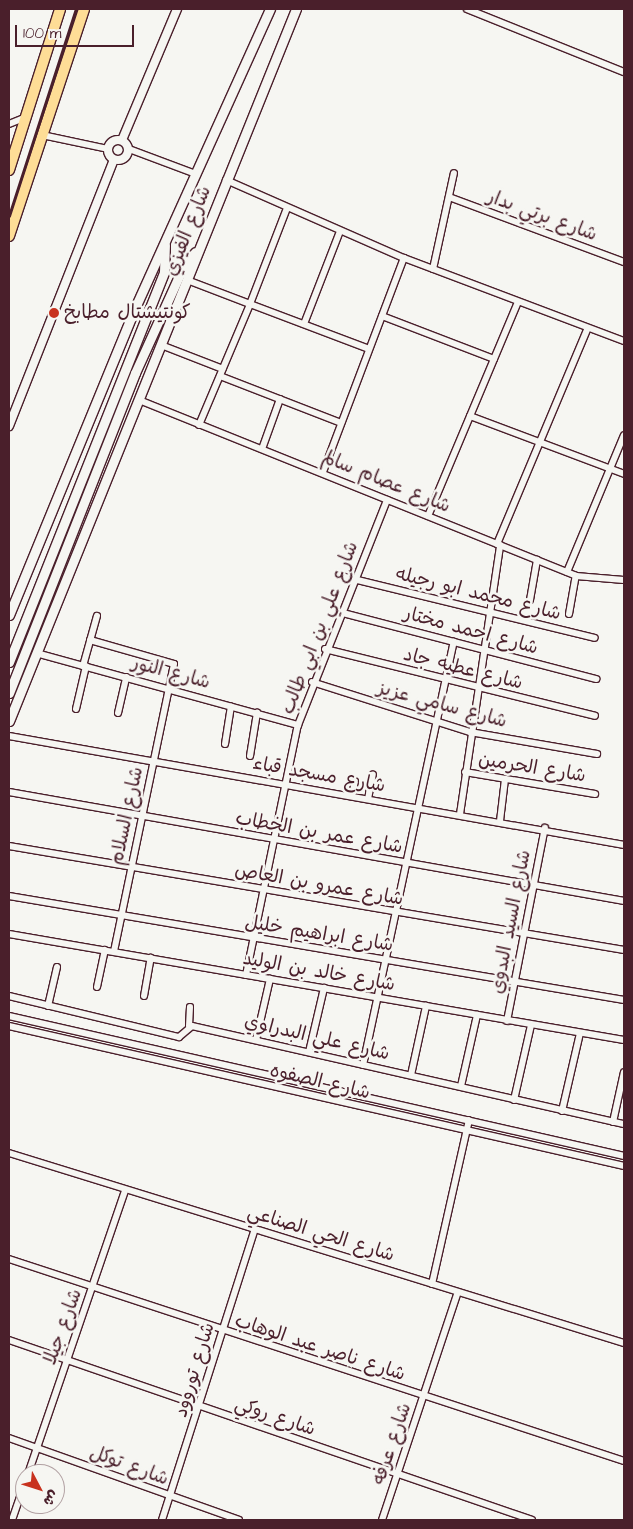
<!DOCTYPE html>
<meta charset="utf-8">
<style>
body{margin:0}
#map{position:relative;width:633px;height:1529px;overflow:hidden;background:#f6f6f2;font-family:"Architects Daughter","Playpen Sans Arabic",sans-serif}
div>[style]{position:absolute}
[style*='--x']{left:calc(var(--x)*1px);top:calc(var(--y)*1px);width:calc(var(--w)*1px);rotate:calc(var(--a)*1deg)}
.roads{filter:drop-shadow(1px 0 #4a1f2b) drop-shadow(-1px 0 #4a1f2b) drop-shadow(0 1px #4a1f2b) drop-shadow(0 -1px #4a1f2b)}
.minor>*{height:6px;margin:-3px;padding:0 3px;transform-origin:3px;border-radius:3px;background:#f6f6f2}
.tertiary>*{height:8px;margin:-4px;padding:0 4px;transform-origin:4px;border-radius:4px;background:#f6f6f2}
.tertiary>.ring{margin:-4px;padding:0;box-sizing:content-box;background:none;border:8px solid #f6f6f2;border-radius:50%}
.secondary>*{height:9px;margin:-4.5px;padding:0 4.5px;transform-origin:4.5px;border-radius:4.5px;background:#f6f6f2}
.primary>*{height:10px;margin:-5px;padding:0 5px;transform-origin:5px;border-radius:5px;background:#fedd96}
.rail>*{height:2.5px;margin:-1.25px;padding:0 1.25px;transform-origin:1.25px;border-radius:1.25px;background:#4a1f2b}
.dots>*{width:14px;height:14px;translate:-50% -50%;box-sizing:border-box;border:2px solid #f6f6f2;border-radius:50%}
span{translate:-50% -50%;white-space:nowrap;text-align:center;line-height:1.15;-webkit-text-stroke:5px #f6f6f2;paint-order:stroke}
.street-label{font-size:19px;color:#4a1f2b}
.poi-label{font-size:19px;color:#4a1f2b}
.left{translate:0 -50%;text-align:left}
.frame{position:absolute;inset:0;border:10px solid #4a1f2b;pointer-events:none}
.north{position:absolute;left:15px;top:1464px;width:50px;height:50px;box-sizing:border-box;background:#f6f6f2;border:1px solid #b1a0a2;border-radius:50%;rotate:130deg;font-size:14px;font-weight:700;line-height:20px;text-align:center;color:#4a1f2b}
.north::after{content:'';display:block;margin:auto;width:18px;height:22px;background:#c8321e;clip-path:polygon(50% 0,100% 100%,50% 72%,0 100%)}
.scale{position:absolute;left:15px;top:25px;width:119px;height:22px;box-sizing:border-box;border:2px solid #4a1f2b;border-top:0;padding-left:6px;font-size:15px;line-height:18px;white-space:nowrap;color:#4a1f2b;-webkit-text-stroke:4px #f6f6f2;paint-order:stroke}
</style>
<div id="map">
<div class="roads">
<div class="minor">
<div style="--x:467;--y:9;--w:169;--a:21.9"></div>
<div style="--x:9;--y:124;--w:18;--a:-22"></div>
<div style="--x:42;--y:135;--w:67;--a:12"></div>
<div style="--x:129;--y:149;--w:72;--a:20.5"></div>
<div style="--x:226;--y:180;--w:194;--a:23.7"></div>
<div style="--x:404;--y:258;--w:235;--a:20.7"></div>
<div style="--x:449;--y:197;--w:187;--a:20.4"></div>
<div style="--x:433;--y:269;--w:98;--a:-77.7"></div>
<div style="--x:187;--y:280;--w:67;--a:20.9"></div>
<div style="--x:250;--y:304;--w:103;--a:-68.9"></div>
<div style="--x:382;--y:316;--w:120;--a:21"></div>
<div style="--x:304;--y:324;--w:100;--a:-68.8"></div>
<div style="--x:161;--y:345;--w:66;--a:21.2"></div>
<div style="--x:220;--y:376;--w:130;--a:21.2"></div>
<div style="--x:139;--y:400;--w:471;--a:21.9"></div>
<div style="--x:576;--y:576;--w:48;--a:4.8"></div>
<div style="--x:470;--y:416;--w:165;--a:20.6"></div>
<div style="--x:199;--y:425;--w:131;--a:-67.1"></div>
<div style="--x:250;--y:304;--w:127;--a:20.7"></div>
<div style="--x:262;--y:449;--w:53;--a:-70.2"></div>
<div style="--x:323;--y:472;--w:229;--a:-69.3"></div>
<div style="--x:428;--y:516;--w:232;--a:-67.2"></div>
<div style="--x:497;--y:544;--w:234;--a:-67.2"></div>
<div style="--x:567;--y:572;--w:148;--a:-67.4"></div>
<div style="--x:341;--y:576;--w:261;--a:13.7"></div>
<div style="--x:530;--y:600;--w:41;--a:-80.1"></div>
<div style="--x:339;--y:612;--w:266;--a:14.6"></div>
<div style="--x:569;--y:614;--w:39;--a:-80"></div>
<div style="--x:90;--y:640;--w:87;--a:15.9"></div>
<div style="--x:174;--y:664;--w:293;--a:101.8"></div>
<div style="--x:325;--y:649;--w:278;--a:13.9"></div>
<div style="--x:36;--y:653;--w:272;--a:15.4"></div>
<div style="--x:83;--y:666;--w:52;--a:-74.4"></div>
<div style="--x:312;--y:682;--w:166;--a:17.6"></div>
<div style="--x:470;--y:732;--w:129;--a:9.8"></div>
<div style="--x:76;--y:709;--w:44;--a:-76.9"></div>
<div style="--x:118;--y:713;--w:37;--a:-77"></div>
<div style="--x:9;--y:736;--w:625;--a:10.05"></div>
<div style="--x:225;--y:744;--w:38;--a:-81"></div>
<div style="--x:250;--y:756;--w:44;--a:-80.8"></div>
<div style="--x:465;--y:772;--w:132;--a:9.6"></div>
<div style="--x:9;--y:792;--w:625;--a:10.05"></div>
<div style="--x:352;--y:796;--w:15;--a:-79"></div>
<div style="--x:368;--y:799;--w:25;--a:-79"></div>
<div style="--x:460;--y:814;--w:272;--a:-81.5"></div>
<div style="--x:500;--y:821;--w:42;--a:-83.2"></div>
<div style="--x:9;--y:846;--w:624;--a:9.6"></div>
<div style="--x:9;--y:896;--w:624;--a:9.6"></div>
<div style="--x:9;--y:934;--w:624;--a:9.78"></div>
<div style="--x:246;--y:975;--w:255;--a:-78.3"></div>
<div style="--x:298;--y:725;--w:242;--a:-68.4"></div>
<div style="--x:97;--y:987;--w:38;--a:-78"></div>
<div style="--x:9;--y:996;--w:175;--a:13.6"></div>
<div style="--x:179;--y:1037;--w:17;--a:-40"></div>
<div style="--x:192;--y:1026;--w:443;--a:12.8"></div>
<div style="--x:144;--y:996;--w:39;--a:-80"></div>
<div style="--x:48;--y:1006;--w:40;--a:-77"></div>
<div style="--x:9;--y:1016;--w:631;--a:12.82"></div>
<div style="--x:507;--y:1021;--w:197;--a:-78.9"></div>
<div style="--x:9;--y:1026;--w:631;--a:12.82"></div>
<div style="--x:189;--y:1026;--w:19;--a:-87"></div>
<div style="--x:256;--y:1040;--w:63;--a:-77.1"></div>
<div style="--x:309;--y:1052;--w:66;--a:-76.8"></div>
<div style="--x:363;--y:1065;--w:433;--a:-77.9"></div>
<div style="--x:411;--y:1075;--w:71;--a:-77.7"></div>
<div style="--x:461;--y:1086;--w:73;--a:-77.3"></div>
<div style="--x:514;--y:1100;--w:77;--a:-77.2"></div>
<div style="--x:562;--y:1111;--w:80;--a:-77"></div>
<div style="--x:613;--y:1122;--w:51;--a:-77.6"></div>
<div style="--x:9;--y:1153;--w:644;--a:17.17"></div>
<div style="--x:9;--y:1259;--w:647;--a:18.18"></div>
<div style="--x:432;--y:1284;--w:168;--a:-77.3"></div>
<div style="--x:9;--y:1340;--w:553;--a:18.99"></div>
<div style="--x:9;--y:1438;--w:244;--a:19.6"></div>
<div style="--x:28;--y:1474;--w:300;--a:-71.1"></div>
<div style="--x:12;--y:1520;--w:39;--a:-71"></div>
<div style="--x:162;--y:1520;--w:305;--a:-72.3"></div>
<div style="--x:382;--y:1520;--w:240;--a:-71.6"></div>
</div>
<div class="tertiary">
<div class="ring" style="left:108px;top:140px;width:12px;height:12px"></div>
<div style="--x:122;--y:140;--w:142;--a:-67.2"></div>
<div style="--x:9;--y:426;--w:286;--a:-68.5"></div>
</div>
<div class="secondary">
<div style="--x:9;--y:615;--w:330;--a:-67.7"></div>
<div style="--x:134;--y:310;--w:330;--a:-65.7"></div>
<div style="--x:9;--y:662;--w:420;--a:-68.3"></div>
<div style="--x:164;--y:272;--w:27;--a:-88"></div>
<div style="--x:9;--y:693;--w:344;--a:-68.5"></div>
<div style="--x:135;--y:373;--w:116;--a:-65.6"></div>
<div style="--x:183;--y:267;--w:19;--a:-51"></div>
<div style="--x:9;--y:721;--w:768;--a:-68.05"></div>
</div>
<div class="primary">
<div style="--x:9;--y:170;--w:169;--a:-72.4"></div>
<div style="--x:9;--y:236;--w:239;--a:-71.7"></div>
</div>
</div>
<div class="rail">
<div style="--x:9;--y:216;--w:218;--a:-72.1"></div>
</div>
<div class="dots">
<div style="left:54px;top:313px;background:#c8321e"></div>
</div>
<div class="street-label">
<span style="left:542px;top:216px;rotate:20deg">شارع برتي بدار</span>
<span style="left:188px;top:231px;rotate:-68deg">شارع الفيزي</span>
<span style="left:386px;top:482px;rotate:22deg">شارع عصام سالم</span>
<span style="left:478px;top:594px;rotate:14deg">شارع محمد ابو رجيله</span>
<span style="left:320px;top:628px;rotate:-69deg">شارع علي بن ابي طالب</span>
<span style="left:471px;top:631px;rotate:15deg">شارع احمد مختار</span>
<span style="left:463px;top:669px;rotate:14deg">شارع عطيه جاد</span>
<span style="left:171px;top:673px;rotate:15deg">شارع النور</span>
<span style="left:442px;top:705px;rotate:15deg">شارع سامي عزيز</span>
<span style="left:532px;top:768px;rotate:9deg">شارع الحرمين</span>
<span style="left:319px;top:775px;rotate:10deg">شارع مسجد قباء</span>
<span style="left:127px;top:816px;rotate:-78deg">شارع السلام</span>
<span style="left:319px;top:833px;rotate:10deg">شارع عمر بن الخطاب</span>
<span style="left:319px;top:885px;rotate:10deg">شارع عمرو بن العاص</span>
<span style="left:511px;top:922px;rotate:-79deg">شارع السيد البدوي</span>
<span style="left:319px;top:934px;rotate:9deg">شارع ابراهيم خليل</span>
<span style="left:319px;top:972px;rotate:10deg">شارع خالد بن الوليد</span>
<span style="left:317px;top:1038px;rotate:13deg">شارع علي البدراوي</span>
<span style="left:320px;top:1082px;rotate:13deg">شارع الصفوه</span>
<span style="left:321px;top:1234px;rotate:17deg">شارع الحي الصناعي</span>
<span style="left:63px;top:1327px;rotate:-70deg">شارع جيلا</span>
<span style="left:320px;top:1348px;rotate:18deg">شارع ناصر عبد الوهاب</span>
<span style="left:195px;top:1370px;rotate:-73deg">شارع توروود</span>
<span style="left:275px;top:1417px;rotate:19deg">شارع روكي</span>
<span style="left:392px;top:1444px;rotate:-71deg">شارع عرفه</span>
<span style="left:129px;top:1466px;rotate:20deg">شارع توكل</span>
</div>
<div class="poi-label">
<span class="left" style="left:64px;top:313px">كونتيشتال مطابخ</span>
</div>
<div class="frame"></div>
<div class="north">ش</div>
<div class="scale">100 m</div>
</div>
